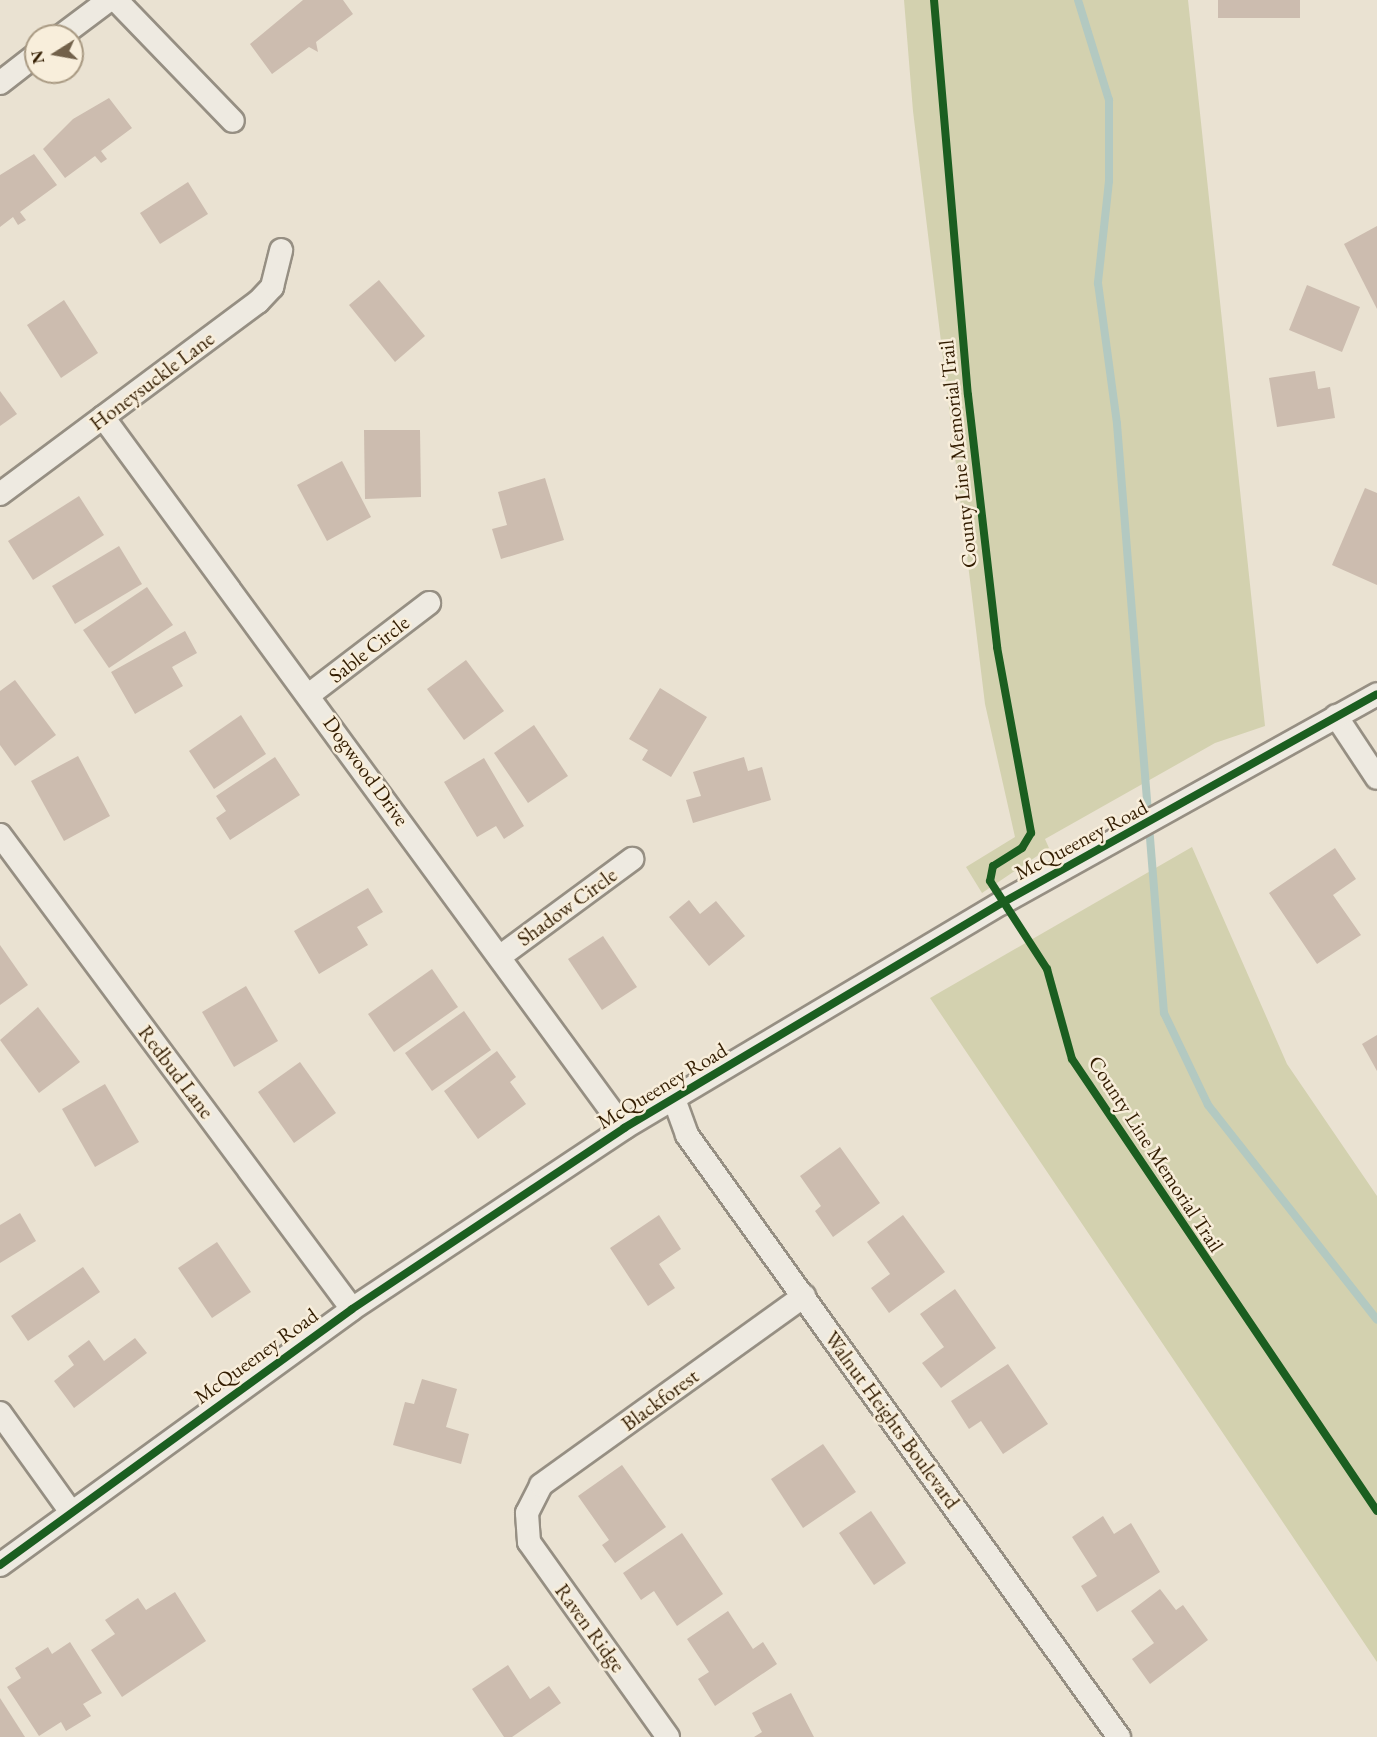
<!DOCTYPE html>
<style>
body{margin:0}
#map{position:relative;width:1377px;height:1737px;overflow:hidden;background:#eae2d2;font-family:"EB Garamond",serif}
div>[style]{position:absolute}
[style*='--x']{left:calc(var(--x)*1px);top:calc(var(--y)*1px);width:calc(var(--w)*1px);rotate:calc(var(--a)*1deg)}
.green>*{inset:0;background:#d3d1af}
.stream>*{height:8px;margin:-4px;padding:0 4px;transform-origin:4px;border-radius:4px;background:#b3c9c1}
.building>*{inset:0;background:#ccbcaf}
.roads{filter:drop-shadow(2px 0 #968f83) drop-shadow(-2px 0 #968f83) drop-shadow(0 2px #968f83) drop-shadow(0 -2px #968f83)}
.minor>*{height:22px;margin:-11px;padding:0 11px;transform-origin:11px;border-radius:11px;background:#eeeae1}
.cycleway>*{height:8px;margin:-4px;padding:0 4px;transform-origin:4px;border-radius:4px;background:#1b5e20}
span{translate:-50% -50%;white-space:nowrap;text-align:center;line-height:1.15;-webkit-text-stroke:5px #f8eedb;paint-order:stroke}
.street-label{font-size:21px;color:#321c00}
.north{position:absolute;left:24px;top:24px;width:60px;height:60px;box-sizing:border-box;background:#f8eedb;border:2px solid #a99a83;border-radius:50%;rotate:259deg;font-size:16px;font-weight:700;line-height:24px;text-align:center;color:#321c00}
.north::after{content:'';display:block;margin:auto;width:21px;height:27px;background:#72614a;clip-path:polygon(50% 0,100% 100%,50% 72%,0 100%)}
</style>
<div id="map">
<div class="green">
<div style="clip-path:polygon(904px 0,1188px 0,1265px 726px,1215px 743px,1045px 839px,1049px 848px,982px 893px,966px 867px,1015px 837px,985px 704px,913px 111px)"></div>
<div style="clip-path:polygon(1192px 847px,1287px 1064px,1377px 1196px,1377px 1662px,930px 998px)"></div>
</div>
<div class="stream">
<div style="--x:1078;--y:0;--w:105;--a:72.8"></div>
<div style="--x:1109;--y:100;--w:81;--a:90"></div>
<div style="--x:1109;--y:181;--w:103;--a:96.2"></div>
<div style="--x:1098;--y:283;--w:142;--a:82.3"></div>
<div style="--x:1117;--y:424;--w:591;--a:85.44"></div>
<div style="--x:1164;--y:1013;--w:102;--a:64.4"></div>
<div style="--x:1208;--y:1105;--w:273;--a:51.8"></div>
</div>
<div class="building">
<div style="clip-path:polygon(303px 0,343px 0,353px 14px,316px 42px,318px 52px,309px 47px,272px 74px,250px 44px)"></div>
<div style="clip-path:polygon(1218px 0,1300px 0,1300px 18px,1218px 18px)"></div>
<div style="clip-path:polygon(109px 98px,132px 128px,101px 151px,107px 159px,101px 163px,95px 156px,65px 178px,43px 149px,73px 119px)"></div>
<div style="clip-path:polygon(34px 154px,57px 185px,20px 212px,26px 220px,18px 225px,13px 217px,0 227px,0 175px)"></div>
<div style="clip-path:polygon(188px 182px,208px 214px,160px 244px,140px 213px)"></div>
<div style="clip-path:polygon(1377px 226px,1377px 309px,1344px 244px)"></div>
<div style="clip-path:polygon(379px 280px,425px 336px,395px 362px,349px 305px)"></div>
<div style="clip-path:polygon(1307px 285px,1360px 307px,1342px 352px,1289px 330px)"></div>
<div style="clip-path:polygon(64px 300px,98px 353px,61px 378px,27px 325px)"></div>
<div style="clip-path:polygon(1315px 371px,1318px 389px,1330px 387px,1335px 418px,1277px 427px,1269px 378px)"></div>
<div style="clip-path:polygon(0 391px,17px 414px,0 426px)"></div>
<div style="clip-path:polygon(364px 430px,420px 430px,421px 497px,365px 499px)"></div>
<div style="clip-path:polygon(342px 461px,371px 517px,327px 541px,297px 485px)"></div>
<div style="clip-path:polygon(545px 478px,564px 540px,501px 559px,492px 529px,507px 525px,498px 492px)"></div>
<div style="clip-path:polygon(1365px 488px,1377px 493px,1377px 585px,1332px 565px)"></div>
<div style="clip-path:polygon(79px 496px,104px 535px,33px 580px,8px 541px)"></div>
<div style="clip-path:polygon(119px 546px,142px 584px,75px 624px,52px 586px)"></div>
<div style="clip-path:polygon(147px 587px,173px 625px,109px 668px,83px 630px)"></div>
<div style="clip-path:polygon(185px 631px,197px 653px,172px 667px,183px 686px,135px 714px,111px 672px)"></div>
<div style="clip-path:polygon(466px 660px,504px 711px,464px 740px,427px 689px)"></div>
<div style="clip-path:polygon(15px 680px,56px 735px,15px 766px,0 745px,0 691px)"></div>
<div style="clip-path:polygon(660px 688px,707px 717px,671px 777px,642px 760px,648px 750px,629px 739px)"></div>
<div style="clip-path:polygon(241px 715px,266px 754px,214px 789px,189px 751px)"></div>
<div style="clip-path:polygon(534px 725px,568px 776px,528px 803px,494px 753px)"></div>
<div style="clip-path:polygon(78px 756px,110px 816px,64px 841px,31px 781px)"></div>
<div style="clip-path:polygon(275px 757px,300px 795px,230px 840px,216px 818px,226px 811px,216px 796px)"></div>
<div style="clip-path:polygon(744px 757px,748px 771px,762px 767px,771px 800px,693px 823px,686px 800px,701px 796px,693px 772px)"></div>
<div style="clip-path:polygon(484px 758px,524px 826px,504px 839px,496px 826px,477px 837px,444px 782px)"></div>
<div style="clip-path:polygon(1335px 848px,1356px 879px,1333px 895px,1361px 935px,1317px 964px,1269px 893px)"></div>
<div style="clip-path:polygon(368px 888px,383px 912px,357px 927px,368px 945px,319px 974px,294px 931px)"></div>
<div style="clip-path:polygon(689px 900px,700px 914px,716px 901px,745px 936px,709px 966px,669px 917px)"></div>
<div style="clip-path:polygon(603px 936px,637px 987px,602px 1010px,568px 959px)"></div>
<div style="clip-path:polygon(0 945px,28px 985px,0 1005px)"></div>
<div style="clip-path:polygon(432px 969px,458px 1007px,394px 1052px,368px 1014px)"></div>
<div style="clip-path:polygon(246px 986px,278px 1041px,234px 1067px,202px 1012px)"></div>
<div style="clip-path:polygon(38px 1007px,80px 1062px,39px 1093px,0 1040px)"></div>
<div style="clip-path:polygon(464px 1011px,491px 1050px,432px 1091px,405px 1053px)"></div>
<div style="clip-path:polygon(1377px 1035px,1377px 1071px,1362px 1044px)"></div>
<div style="clip-path:polygon(497px 1051px,516px 1077px,510px 1082px,526px 1104px,478px 1139px,444px 1091px)"></div>
<div style="clip-path:polygon(300px 1062px,336px 1113px,294px 1143px,258px 1092px)"></div>
<div style="clip-path:polygon(105px 1084px,139px 1142px,95px 1167px,62px 1109px)"></div>
<div style="clip-path:polygon(840px 1147px,880px 1203px,833px 1237px,815px 1211px,821px 1206px,800px 1176px)"></div>
<div style="clip-path:polygon(20px 1213px,36px 1241px,0 1263px,0 1225px)"></div>
<div style="clip-path:polygon(659px 1215px,681px 1249px,659px 1264px,675px 1288px,648px 1306px,610px 1248px)"></div>
<div style="clip-path:polygon(903px 1215px,945px 1272px,889px 1313px,871px 1288px,890px 1274px,867px 1242px)"></div>
<div style="clip-path:polygon(217px 1242px,251px 1292px,212px 1318px,178px 1268px)"></div>
<div style="clip-path:polygon(83px 1267px,100px 1292px,28px 1341px,11px 1316px)"></div>
<div style="clip-path:polygon(955px 1289px,996px 1348px,941px 1388px,922px 1363px,944px 1347px,920px 1314px)"></div>
<div style="clip-path:polygon(135px 1338px,147px 1353px,74px 1408px,54px 1381px,74px 1365px,68px 1356px,89px 1340px,104px 1361px)"></div>
<div style="clip-path:polygon(1008px 1364px,1048px 1424px,1003px 1454px,981px 1421px,969px 1429px,951px 1401px)"></div>
<div style="clip-path:polygon(422px 1379px,457px 1389px,446px 1427px,469px 1434px,461px 1464px,393px 1445px,405px 1402px,414px 1404px)"></div>
<div style="clip-path:polygon(823px 1444px,856px 1492px,803px 1528px,771px 1479px)"></div>
<div style="clip-path:polygon(622px 1465px,666px 1527px,615px 1563px,602px 1545px,609px 1540px,578px 1496px)"></div>
<div style="clip-path:polygon(871px 1511px,906px 1563px,874px 1585px,839px 1533px)"></div>
<div style="clip-path:polygon(1103px 1516px,1114px 1534px,1131px 1523px,1160px 1572px,1097px 1612px,1081px 1586px,1097px 1576px,1072px 1537px)"></div>
<div style="clip-path:polygon(682px 1533px,723px 1594px,677px 1626px,654px 1591px,641px 1600px,623px 1573px)"></div>
<div style="clip-path:polygon(1160px 1589px,1176px 1610px,1183px 1605px,1208px 1640px,1150px 1684px,1132px 1659px,1154px 1643px,1131px 1611px)"></div>
<div style="clip-path:polygon(175px 1592px,206px 1641px,122px 1697px,91px 1650px,115px 1634px,105px 1620px,138px 1598px,146px 1610px)"></div>
<div style="clip-path:polygon(728px 1611px,753px 1649px,763px 1642px,777px 1664px,715px 1706px,698px 1679px,709px 1672px,687px 1639px)"></div>
<div style="clip-path:polygon(70px 1642px,102px 1693px,83px 1704px,91px 1716px,66px 1731px,61px 1722px,39px 1736px,7px 1687px,21px 1678px,15px 1668px,48px 1647px,52px 1654px)"></div>
<div style="clip-path:polygon(508px 1665px,530px 1699px,549px 1686px,561px 1703px,512px 1737px,504px 1737px,472px 1689px)"></div>
<div style="clip-path:polygon(791px 1693px,814px 1737px,754px 1737px,762px 1732px,752px 1713px)"></div>
<div style="clip-path:polygon(0 1698px,25px 1737px,0 1737px)"></div>
</div>
<div class="roads">
<div class="minor">
<div style="--x:116;--y:0;--w:168;--a:46"></div>
<div style="--x:61;--y:36;--w:60;--a:-36.9"></div>
<div style="--x:0;--y:83;--w:46;--a:-37.9"></div>
<div style="--x:103;--y:417;--w:881;--a:53.77"></div>
<div style="--x:0;--y:494;--w:322;--a:-36.7"></div>
<div style="--x:258;--y:302;--w:21;--a:-47"></div>
<div style="--x:272;--y:287;--w:38;--a:-76"></div>
<div style="--x:310;--y:694;--w:150;--a:-37.4"></div>
<div style="--x:1336;--y:716;--w:74;--a:56.5"></div>
<div style="--x:0;--y:835;--w:590;--a:53.4"></div>
<div style="--x:502;--y:955;--w:162;--a:-36.4"></div>
<div style="--x:674;--y:1099;--w:38;--a:70"></div>
<div style="--x:687;--y:1135;--w:741;--a:54.34"></div>
<div style="--x:0;--y:1413;--w:122;--a:54.4"></div>
<div style="--x:0;--y:1565;--w:435;--a:-36"></div>
<div style="--x:352;--y:1309;--w:327;--a:-33.6"></div>
<div style="--x:624;--y:1128;--w:440;--a:-30.8"></div>
<div style="--x:1002;--y:903;--w:429;--a:-29.1"></div>
<div style="--x:668;--y:1737;--w:239;--a:-125.5"></div>
<div style="--x:529;--y:1542;--w:29;--a:-94"></div>
<div style="--x:527;--y:1513;--w:31;--a:-63"></div>
<div style="--x:541;--y:1485;--w:324;--a:-35.7"></div>
</div>
</div>
<div class="cycleway">
<div style="--x:934;--y:0;--w:396;--a:85.1"></div>
<div style="--x:968;--y:395;--w:254;--a:83.4"></div>
<div style="--x:997;--y:647;--w:189;--a:79.6"></div>
<div style="--x:1031;--y:833;--w:17;--a:121"></div>
<div style="--x:1022;--y:848;--w:34;--a:148"></div>
<div style="--x:993;--y:866;--w:15;--a:101"></div>
<div style="--x:990;--y:881;--w:105;--a:57.1"></div>
<div style="--x:1047;--y:969;--w:93;--a:74.5"></div>
<div style="--x:1072;--y:1059;--w:545;--a:55.99"></div>
<div style="--x:0;--y:1565;--w:435;--a:-36"></div>
<div style="--x:352;--y:1309;--w:327;--a:-33.6"></div>
<div style="--x:624;--y:1128;--w:440;--a:-30.8"></div>
<div style="--x:1002;--y:903;--w:429;--a:-29.1"></div>
</div>
<div class="street-label">
<span style="left:152px;top:381px;rotate:-37deg">Honeysuckle Lane</span>
<span style="left:958px;top:454px;rotate:-96deg">County Line Memorial Trail</span>
<span style="left:369px;top:649px;rotate:-38deg">Sable Circle</span>
<span style="left:366px;top:771px;rotate:54deg">Dogwood Drive</span>
<span style="left:1081px;top:840px;rotate:-28deg">McQueeney Road</span>
<span style="left:567px;top:907px;rotate:-36deg">Shadow Circle</span>
<span style="left:176px;top:1072px;rotate:53deg">Redbud Lane</span>
<span style="left:662px;top:1086px;rotate:-31deg">McQueeney Road</span>
<span style="left:1156px;top:1154px;rotate:57deg">County Line Memorial Trail</span>
<span style="left:256px;top:1356px;rotate:-36deg">McQueeney Road</span>
<span style="left:660px;top:1400px;rotate:-36deg">Blackforest</span>
<span style="left:892px;top:1420px;rotate:54deg">Walnut Heights Boulevard</span>
<span style="left:590px;top:1628px;rotate:54deg">Raven Ridge</span>
</div>
<div class="north">N</div>
</div>
